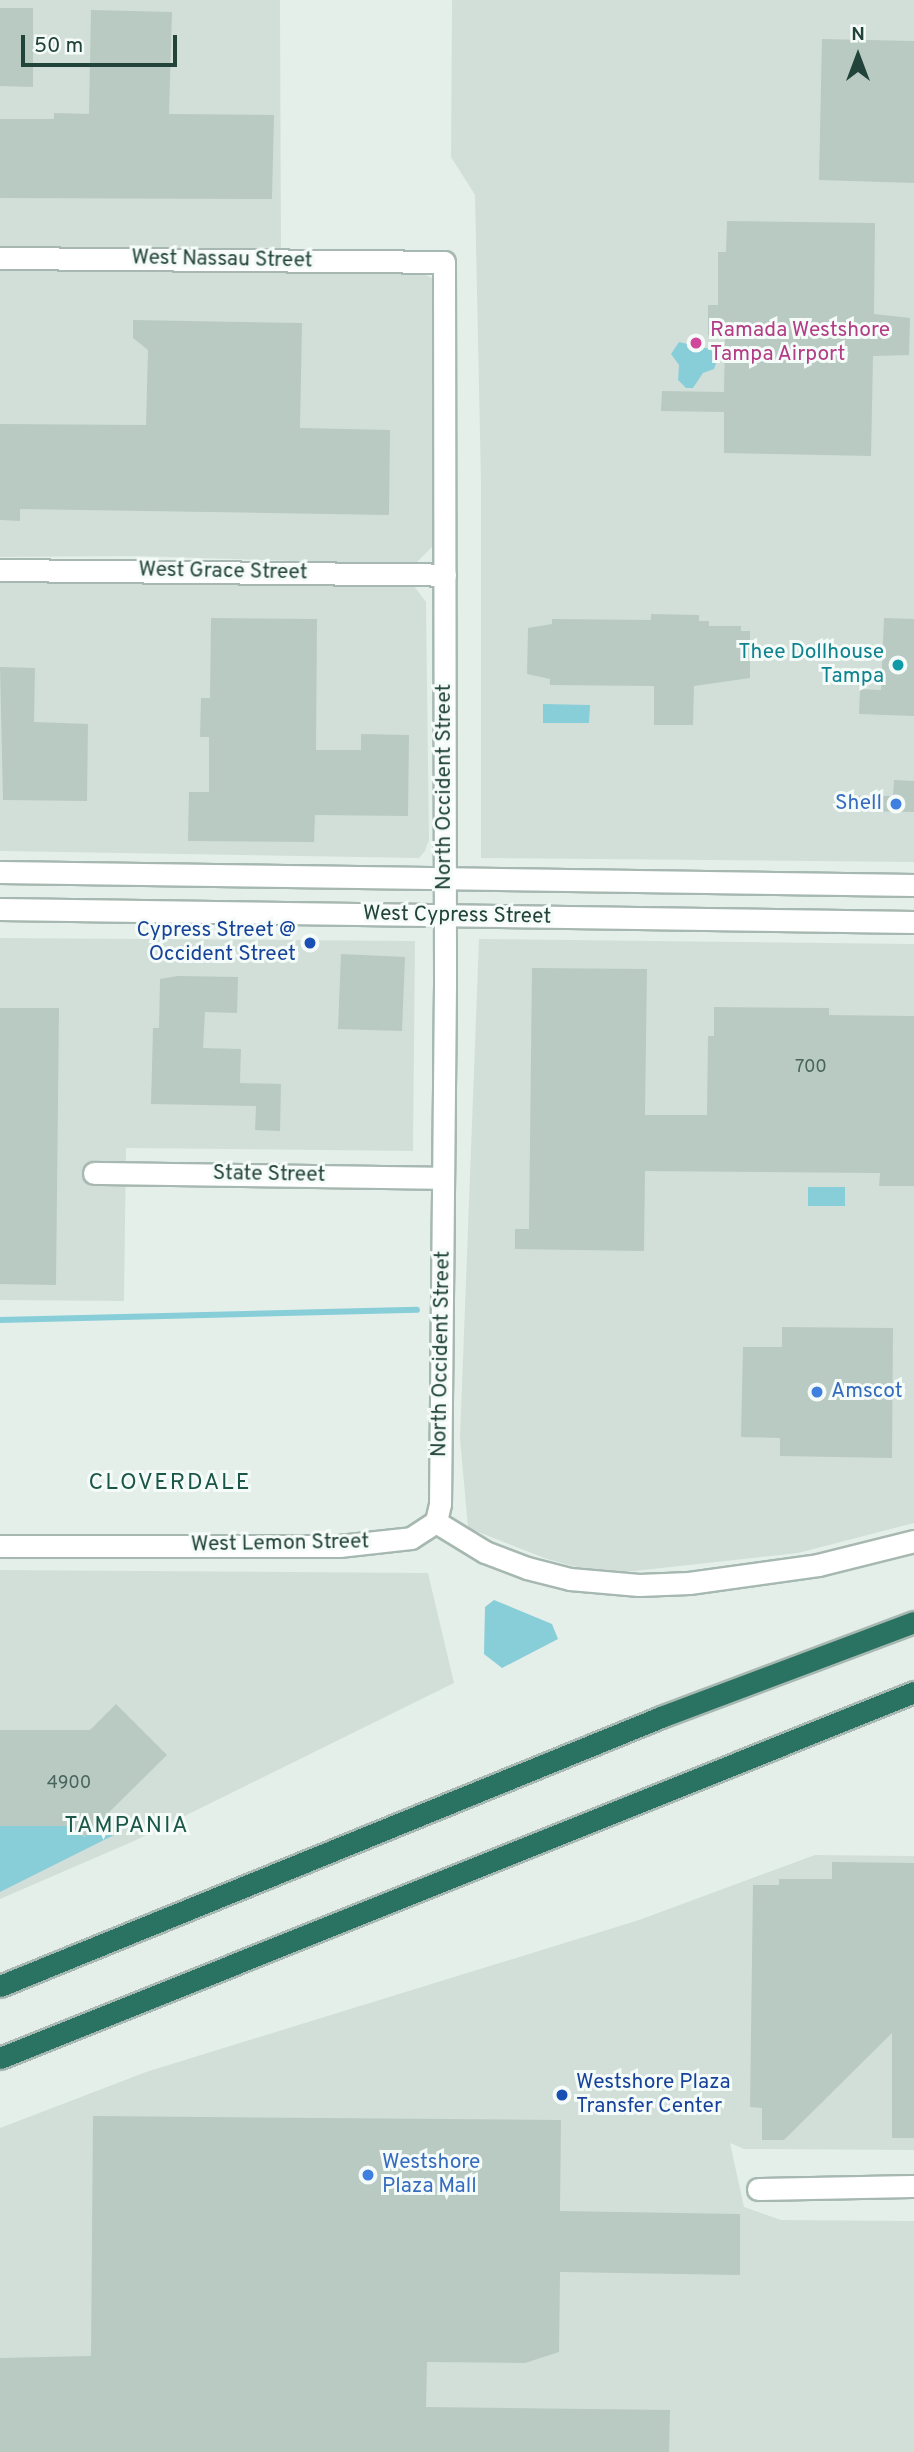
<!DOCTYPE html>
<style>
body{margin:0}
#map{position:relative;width:914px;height:2452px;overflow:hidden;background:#e4efea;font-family:Overpass,sans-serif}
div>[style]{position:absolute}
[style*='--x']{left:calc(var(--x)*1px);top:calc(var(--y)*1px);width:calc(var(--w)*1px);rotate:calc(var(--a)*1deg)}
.built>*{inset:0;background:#d2dfd9}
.water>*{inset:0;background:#88ced8}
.stream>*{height:6px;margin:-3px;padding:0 3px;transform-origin:3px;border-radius:3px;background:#88ced8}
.building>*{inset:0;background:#b9cac3}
.roads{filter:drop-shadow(2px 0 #a6b8b1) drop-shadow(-2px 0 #a6b8b1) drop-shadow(0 2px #a6b8b1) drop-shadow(0 -2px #a6b8b1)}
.minor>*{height:21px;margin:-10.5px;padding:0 10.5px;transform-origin:10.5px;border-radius:10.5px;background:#fff}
.highway>*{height:21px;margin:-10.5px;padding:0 10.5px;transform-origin:10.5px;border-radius:10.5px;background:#2a7261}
.dots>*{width:19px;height:19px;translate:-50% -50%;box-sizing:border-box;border:4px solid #f5fbf8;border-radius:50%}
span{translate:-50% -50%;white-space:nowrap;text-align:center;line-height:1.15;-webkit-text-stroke:6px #f5fbf8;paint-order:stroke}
.number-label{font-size:18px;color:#47655c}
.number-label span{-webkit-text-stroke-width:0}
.street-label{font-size:21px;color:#214339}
.hotel-label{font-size:21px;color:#b23c85}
.left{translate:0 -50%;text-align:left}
.culture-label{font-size:21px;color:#0d838f}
.right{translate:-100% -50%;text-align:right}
.shop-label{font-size:21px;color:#366cbe}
.transit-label{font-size:21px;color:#164399}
.neighbourhood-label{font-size:23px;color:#1b5747;letter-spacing:2px}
.north{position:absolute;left:823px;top:21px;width:70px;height:70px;-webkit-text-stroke:5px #f5fbf8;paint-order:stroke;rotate:0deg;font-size:19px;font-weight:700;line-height:28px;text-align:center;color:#214339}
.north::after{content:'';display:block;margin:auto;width:24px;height:32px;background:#214339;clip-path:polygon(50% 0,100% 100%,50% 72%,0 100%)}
.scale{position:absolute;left:21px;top:35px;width:156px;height:32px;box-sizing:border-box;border:4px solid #214339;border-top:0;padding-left:9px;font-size:21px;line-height:24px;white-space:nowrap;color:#214339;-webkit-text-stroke:5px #f5fbf8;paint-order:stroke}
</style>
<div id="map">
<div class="built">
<div style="clip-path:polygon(0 0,280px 0,281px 253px,0 249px)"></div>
<div style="clip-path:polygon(452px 0,914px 0,914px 862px,481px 858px,481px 483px,475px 195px,451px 157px)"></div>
<div style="clip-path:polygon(0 268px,424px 274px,432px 278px,437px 286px,432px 547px,414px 565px,137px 556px,0 557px)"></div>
<div style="clip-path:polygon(0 579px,414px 586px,426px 602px,429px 840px,425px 851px,419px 858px,0 851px)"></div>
<div style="clip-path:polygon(0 938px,415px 941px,413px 1151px,126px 1148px,124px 1301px,0 1300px)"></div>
<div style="clip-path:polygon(479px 939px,914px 944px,914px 1523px,798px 1553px,625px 1572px,588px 1570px,547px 1559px,468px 1528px,460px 1438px)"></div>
<div style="clip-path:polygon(0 1570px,428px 1573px,454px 1683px,134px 1841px,0 1899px)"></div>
<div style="clip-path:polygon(815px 1855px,914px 1856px,914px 2150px,744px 2149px,730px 2143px,744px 2207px,781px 2220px,914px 2221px,914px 2452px,0 2452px,0 2128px,146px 2072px,639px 1920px)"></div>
</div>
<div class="water">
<div style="clip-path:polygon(679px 342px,710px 349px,718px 358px,714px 369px,703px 373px,693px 388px,686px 388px,678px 380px,679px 365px,671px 354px)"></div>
<div style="clip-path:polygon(543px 704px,590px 705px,589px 723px,543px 723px)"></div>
<div style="clip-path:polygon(808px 1187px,845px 1187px,845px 1206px,808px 1206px)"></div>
<div style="clip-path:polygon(494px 1600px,552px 1624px,558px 1639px,502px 1668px,484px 1654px,485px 1607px)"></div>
<div style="clip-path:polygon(108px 1813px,122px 1822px,114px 1835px,0 1892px,0 1826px,74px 1826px,84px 1837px)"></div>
</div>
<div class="stream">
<div style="--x:0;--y:1320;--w:417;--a:-1.4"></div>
</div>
<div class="building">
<div style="clip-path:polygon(0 8px,33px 8px,33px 87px,0 86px)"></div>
<div style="clip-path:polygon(91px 10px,172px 12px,169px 114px,274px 115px,272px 199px,0 198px,0 119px,54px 119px,54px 113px,89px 114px)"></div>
<div style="clip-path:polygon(822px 39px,914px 41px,914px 183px,819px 180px)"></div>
<div style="clip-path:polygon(727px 221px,875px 223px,874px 314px,910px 318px,909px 355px,873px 356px,871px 456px,724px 453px,724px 412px,661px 411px,662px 391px,724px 392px,725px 336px,708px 335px,708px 305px,718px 305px,718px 252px,726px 252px)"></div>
<div style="clip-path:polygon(133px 320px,302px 323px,300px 428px,390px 430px,389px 515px,20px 509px,20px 521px,0 520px,0 424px,146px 425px,148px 350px,133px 338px)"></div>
<div style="clip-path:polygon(651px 614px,699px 615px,699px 621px,709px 621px,709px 626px,741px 626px,741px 631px,750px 631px,750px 678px,694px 686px,693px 725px,654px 725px,654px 686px,550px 685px,550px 679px,527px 674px,528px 628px,552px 624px,552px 619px,651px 620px)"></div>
<div style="clip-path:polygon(211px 618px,317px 619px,316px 750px,361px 750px,361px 734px,409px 735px,408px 816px,315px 815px,314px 842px,188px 841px,189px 792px,209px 792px,209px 737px,200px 737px,201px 698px,210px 698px)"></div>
<div style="clip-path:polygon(884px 618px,914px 619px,914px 716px,859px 714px,860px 689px,881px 690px)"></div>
<div style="clip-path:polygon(0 667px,35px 668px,34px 722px,88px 724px,87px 801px,3px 800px)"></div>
<div style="clip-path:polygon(894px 780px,914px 781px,914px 812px,851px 811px,852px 796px,893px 796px)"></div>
<div style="clip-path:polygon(341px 954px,405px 957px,402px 1031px,338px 1029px)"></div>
<div style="clip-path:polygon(532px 968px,647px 969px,645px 1115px,707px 1115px,708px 1036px,714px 1036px,714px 1007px,829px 1008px,829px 1015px,914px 1016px,914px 1186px,879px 1186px,880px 1173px,645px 1171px,644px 1251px,515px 1249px,515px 1229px,529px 1229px)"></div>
<div style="clip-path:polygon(177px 976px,238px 977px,237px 1013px,205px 1012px,203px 1048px,241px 1049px,240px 1083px,281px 1084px,280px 1131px,255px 1130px,256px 1106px,151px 1104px,153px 1028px,159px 1028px,160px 979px)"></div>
<div style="clip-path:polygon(0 1008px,59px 1008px,56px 1285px,0 1284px)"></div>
<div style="clip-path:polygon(782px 1327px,893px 1328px,892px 1458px,780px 1456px,780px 1438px,741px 1437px,743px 1347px,782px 1347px)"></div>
<div style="clip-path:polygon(116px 1704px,167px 1755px,84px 1837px,74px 1826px,0 1826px,0 1730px,90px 1730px)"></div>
<div style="clip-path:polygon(832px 1862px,914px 1863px,914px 2138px,892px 2138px,892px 2033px,784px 2140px,762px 2140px,762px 2108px,750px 2107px,753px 1885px,779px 1885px,779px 1879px,832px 1879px)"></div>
<div style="clip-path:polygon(93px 2116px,561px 2120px,560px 2211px,740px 2214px,740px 2275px,560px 2272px,559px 2352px,525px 2363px,427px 2362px,426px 2407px,670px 2410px,669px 2452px,0 2452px,0 2358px,91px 2356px)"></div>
</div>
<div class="roads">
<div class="minor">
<div style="--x:0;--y:258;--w:444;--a:0.5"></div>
<div style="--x:444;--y:262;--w:722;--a:89.92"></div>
<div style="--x:445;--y:984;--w:520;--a:90.55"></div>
<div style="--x:440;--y:1504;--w:18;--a:103"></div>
<div style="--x:0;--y:570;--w:445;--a:0.6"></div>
<div style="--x:0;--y:872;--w:914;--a:0.81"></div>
<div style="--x:0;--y:909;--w:914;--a:0.81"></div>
<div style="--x:94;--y:1173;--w:349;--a:0.8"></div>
<div style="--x:436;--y:1522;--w:57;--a:31.5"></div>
<div style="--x:485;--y:1552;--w:45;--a:20.9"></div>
<div style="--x:527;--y:1568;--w:44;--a:14.3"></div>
<div style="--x:570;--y:1579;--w:69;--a:5"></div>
<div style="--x:639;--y:1585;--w:50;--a:-2.3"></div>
<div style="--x:689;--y:1583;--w:130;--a:-7.9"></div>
<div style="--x:818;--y:1565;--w:99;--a:-14"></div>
<div style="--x:0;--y:1546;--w:339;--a:0"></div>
<div style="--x:339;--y:1546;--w:72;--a:-6.3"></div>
<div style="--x:411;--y:1538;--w:30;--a:-33"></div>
<div style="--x:758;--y:2189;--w:156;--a:-1.1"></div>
</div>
<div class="highway">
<div style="--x:0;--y:1986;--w:714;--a:-22.14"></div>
<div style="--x:661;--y:1717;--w:270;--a:-20.6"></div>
<div style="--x:0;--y:2058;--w:985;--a:-21.82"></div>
</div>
</div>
<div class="dots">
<div style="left:696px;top:343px;background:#d1479c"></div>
<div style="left:898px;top:665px;background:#0f9aa8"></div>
<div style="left:896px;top:804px;background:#3f7fe0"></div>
<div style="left:310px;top:943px;background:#1a4fb4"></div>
<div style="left:817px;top:1392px;background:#3f7fe0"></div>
<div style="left:562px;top:2095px;background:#1a4fb4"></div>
<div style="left:368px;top:2175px;background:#3f7fe0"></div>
</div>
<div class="number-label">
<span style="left:811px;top:1068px">700</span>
<span style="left:69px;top:1784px">4900</span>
</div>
<div class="street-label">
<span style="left:222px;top:260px;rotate:1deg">West Nassau Street</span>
<span style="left:223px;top:572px;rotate:1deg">West Grace Street</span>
<span style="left:445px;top:787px;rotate:-90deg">North Occident Street</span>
<span style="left:457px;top:916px;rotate:1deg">West Cypress Street</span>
<span style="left:269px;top:1175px;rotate:1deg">State Street</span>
<span style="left:442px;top:1354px;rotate:-89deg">North Occident Street</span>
<span style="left:280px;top:1544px;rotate:-1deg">West Lemon Street</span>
</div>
<div class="hotel-label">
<span class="left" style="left:710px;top:343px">Ramada Westshore<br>Tampa Airport</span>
</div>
<div class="culture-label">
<span class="right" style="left:884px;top:665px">Thee Dollhouse<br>Tampa</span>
</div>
<div class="shop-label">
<span class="right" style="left:882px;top:804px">Shell</span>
<span class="left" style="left:831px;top:1392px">Amscot</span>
<span class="left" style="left:382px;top:2175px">Westshore<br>Plaza Mall</span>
</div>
<div class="transit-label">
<span class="right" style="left:296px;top:943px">Cypress Street @<br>Occident Street</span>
<span class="left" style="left:576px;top:2095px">Westshore Plaza<br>Transfer Center</span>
</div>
<div class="neighbourhood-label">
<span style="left:170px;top:1484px">CLOVERDALE</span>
<span style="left:127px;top:1827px">TAMPANIA</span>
</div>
<div class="north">N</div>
<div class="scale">50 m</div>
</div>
